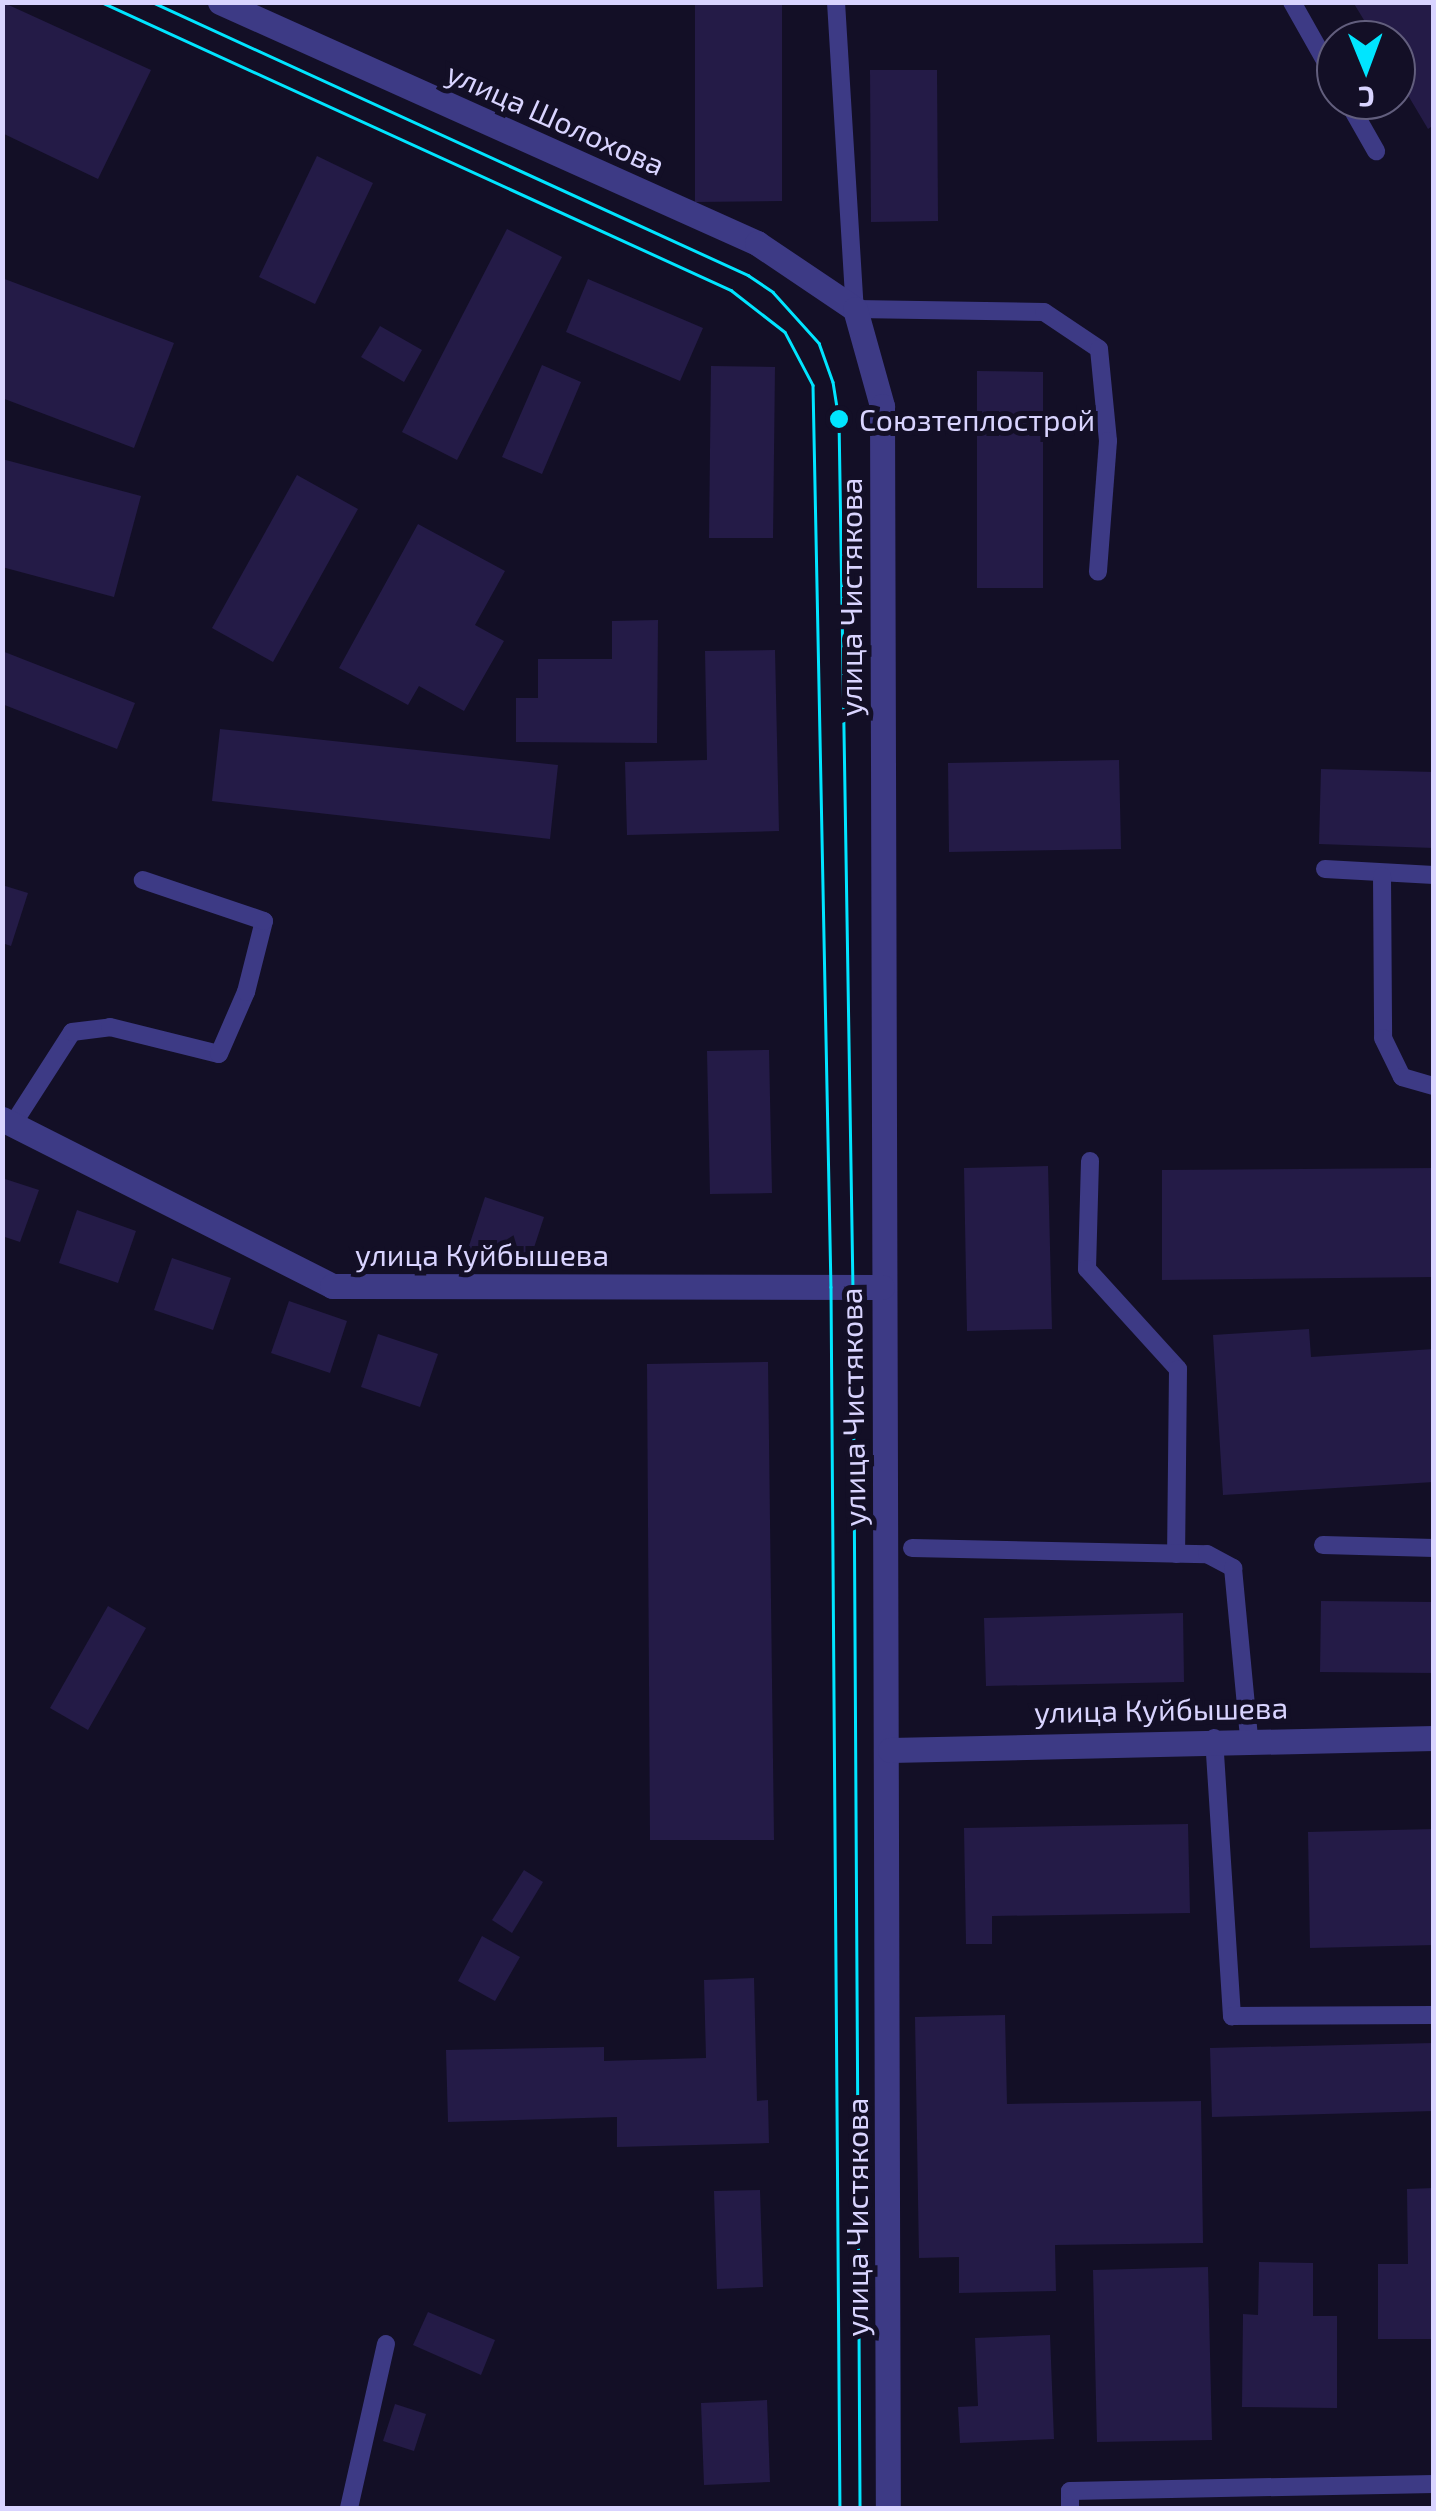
<!DOCTYPE html>
<meta charset="utf-8">
<style>
body{margin:0}
#map{position:relative;width:1436px;height:2511px;overflow:hidden;background:#130f26;font-family:"Exo 2",sans-serif}
div>[style]{position:absolute}
[style*='--x']{left:calc(var(--x)*1px);top:calc(var(--y)*1px);width:calc(var(--w)*1px);rotate:calc(var(--a)*1deg)}
.building>*{inset:0;background:#241b47}
.service>*{height:18px;margin:-9px;padding:0 9px;transform-origin:9px;border-radius:9px;background:#3d3a85}
.minor>*{height:25px;margin:-12.5px;padding:0 12.5px;transform-origin:12.5px;border-radius:12.5px;background:#3d3a85}
.tram>*{height:2.5px;margin:-1.25px;padding:0 1.25px;transform-origin:1.25px;border-radius:1.25px;background:#00e5ff}
.dots>*{width:28px;height:28px;translate:-50% -50%;box-sizing:border-box;border:5px solid #130f26;border-radius:50%}
span{translate:-50% -50%;white-space:nowrap;text-align:center;line-height:1.15;-webkit-text-stroke:10px #130f26;paint-order:stroke}
.street-label{font-size:30px;color:#d9d4ff}
.poi-label{font-size:30px;color:#d9d4ff}
.left{translate:0 -50%;text-align:left}
.frame{position:absolute;inset:0;border:5px solid #d9d4ff;pointer-events:none}
.north{position:absolute;left:1316px;top:20px;width:100px;height:100px;box-sizing:border-box;background:#130f26;border:2px solid #625e7d;border-radius:50%;rotate:179deg;font-size:28px;font-weight:700;line-height:40px;text-align:center;color:#d9d4ff}
.north::after{content:'';display:block;margin:auto;width:35px;height:45px;background:#00e5ff;clip-path:polygon(50% 0,100% 100%,50% 72%,0 100%)}
</style>
<div id="map">
<div class="building">
<div style="clip-path:polygon(2px 2px,151px 70px,98px 179px,2px 133px)"></div>
<div style="clip-path:polygon(695px 2px,782px 2px,782px 201px,695px 202px)"></div>
<div style="clip-path:polygon(1353px 2px,1434px 2px,1434px 125px,1428px 129px,1396px 75px,1396px 40px,1376px 40px)"></div>
<div style="clip-path:polygon(870px 70px,937px 70px,938px 221px,871px 222px)"></div>
<div style="clip-path:polygon(317px 156px,373px 183px,315px 304px,259px 277px)"></div>
<div style="clip-path:polygon(507px 229px,562px 257px,457px 460px,402px 432px)"></div>
<div style="clip-path:polygon(2px 278px,174px 343px,134px 448px,2px 398px)"></div>
<div style="clip-path:polygon(588px 279px,703px 328px,680px 381px,566px 332px)"></div>
<div style="clip-path:polygon(380px 326px,422px 350px,404px 382px,361px 357px)"></div>
<div style="clip-path:polygon(542px 365px,581px 382px,542px 474px,502px 457px)"></div>
<div style="clip-path:polygon(711px 366px,775px 367px,773px 538px,709px 538px)"></div>
<div style="clip-path:polygon(977px 371px,1043px 372px,1043px 588px,977px 588px)"></div>
<div style="clip-path:polygon(2px 459px,141px 496px,114px 597px,2px 567px)"></div>
<div style="clip-path:polygon(297px 475px,358px 509px,273px 662px,212px 628px)"></div>
<div style="clip-path:polygon(418px 524px,505px 571px,475px 625px,504px 641px,464px 711px,419px 686px,408px 705px,339px 668px)"></div>
<div style="clip-path:polygon(658px 620px,657px 743px,516px 742px,516px 698px,538px 698px,538px 659px,612px 659px,612px 621px)"></div>
<div style="clip-path:polygon(775px 650px,779px 831px,627px 835px,625px 762px,707px 760px,705px 651px)"></div>
<div style="clip-path:polygon(2px 651px,135px 703px,117px 749px,2px 704px)"></div>
<div style="clip-path:polygon(220px 729px,558px 765px,550px 839px,212px 801px)"></div>
<div style="clip-path:polygon(1119px 760px,1121px 849px,949px 852px,948px 763px)"></div>
<div style="clip-path:polygon(1321px 769px,1434px 772px,1434px 848px,1319px 844px)"></div>
<div style="clip-path:polygon(2px 885px,28px 893px,11px 946px,2px 943px)"></div>
<div style="clip-path:polygon(769px 1050px,772px 1193px,710px 1194px,707px 1051px)"></div>
<div style="clip-path:polygon(1048px 1166px,1052px 1329px,967px 1331px,964px 1168px)"></div>
<div style="clip-path:polygon(1434px 1168px,1434px 1277px,1162px 1280px,1162px 1170px)"></div>
<div style="clip-path:polygon(2px 1178px,39px 1190px,20px 1242px,2px 1236px)"></div>
<div style="clip-path:polygon(485px 1197px,544px 1217px,527px 1269px,468px 1249px)"></div>
<div style="clip-path:polygon(77px 1210px,136px 1231px,118px 1283px,59px 1263px)"></div>
<div style="clip-path:polygon(172px 1258px,231px 1278px,213px 1330px,154px 1310px)"></div>
<div style="clip-path:polygon(289px 1301px,347px 1321px,330px 1373px,271px 1353px)"></div>
<div style="clip-path:polygon(1309px 1329px,1311px 1357px,1434px 1349px,1434px 1482px,1223px 1495px,1213px 1335px)"></div>
<div style="clip-path:polygon(378px 1334px,438px 1354px,420px 1407px,361px 1387px)"></div>
<div style="clip-path:polygon(768px 1362px,774px 1840px,650px 1840px,647px 1364px)"></div>
<div style="clip-path:polygon(1321px 1601px,1434px 1602px,1434px 1673px,1320px 1672px)"></div>
<div style="clip-path:polygon(108px 1606px,146px 1628px,88px 1730px,50px 1708px)"></div>
<div style="clip-path:polygon(1183px 1613px,1184px 1682px,986px 1686px,984px 1618px)"></div>
<div style="clip-path:polygon(1188px 1824px,1190px 1913px,992px 1916px,992px 1944px,966px 1944px,964px 1828px)"></div>
<div style="clip-path:polygon(1434px 1829px,1434px 1945px,1310px 1948px,1308px 1832px)"></div>
<div style="clip-path:polygon(524px 1870px,543px 1882px,512px 1933px,492px 1920px)"></div>
<div style="clip-path:polygon(482px 1936px,520px 1957px,495px 2001px,458px 1981px)"></div>
<div style="clip-path:polygon(754px 1978px,757px 2101px,768px 2100px,769px 2143px,617px 2147px,617px 2117px,448px 2122px,446px 2050px,604px 2047px,604px 2061px,706px 2058px,704px 1980px)"></div>
<div style="clip-path:polygon(1005px 2015px,1007px 2104px,1201px 2101px,1203px 2243px,1055px 2245px,1056px 2291px,959px 2293px,959px 2257px,919px 2258px,915px 2017px)"></div>
<div style="clip-path:polygon(1434px 2043px,1434px 2111px,1212px 2117px,1210px 2048px)"></div>
<div style="clip-path:polygon(1434px 2188px,1434px 2339px,1378px 2339px,1378px 2264px,1408px 2264px,1407px 2189px)"></div>
<div style="clip-path:polygon(760px 2190px,763px 2287px,717px 2289px,714px 2191px)"></div>
<div style="clip-path:polygon(1259px 2262px,1313px 2263px,1313px 2316px,1337px 2316px,1337px 2408px,1242px 2407px,1243px 2314px,1258px 2315px)"></div>
<div style="clip-path:polygon(1208px 2267px,1212px 2440px,1097px 2442px,1093px 2270px)"></div>
<div style="clip-path:polygon(428px 2312px,495px 2340px,481px 2375px,413px 2345px)"></div>
<div style="clip-path:polygon(1050px 2335px,1054px 2439px,960px 2443px,958px 2407px,978px 2406px,975px 2338px)"></div>
<div style="clip-path:polygon(767px 2400px,770px 2482px,704px 2485px,701px 2403px)"></div>
<div style="clip-path:polygon(395px 2404px,426px 2414px,414px 2451px,383px 2441px)"></div>
</div>
<div class="service">
<div style="--x:836;--y:2;--w:308;--a:86.5"></div>
<div style="--x:855;--y:309;--w:189;--a:0.9"></div>
<div style="--x:1044;--y:312;--w:66;--a:33.9"></div>
<div style="--x:1099;--y:349;--w:92;--a:84.4"></div>
<div style="--x:1108;--y:441;--w:131;--a:94.4"></div>
<div style="--x:1292;--y:2;--w:90;--a:60.6"></div>
<div style="--x:1347;--y:100;--w:59;--a:60.4"></div>
<div style="--x:1325;--y:869;--w:109;--a:3.2"></div>
<div style="--x:1382;--y:876;--w:162;--a:89.6"></div>
<div style="--x:1383;--y:1038;--w:43;--a:64"></div>
<div style="--x:1402;--y:1077;--w:33;--a:16"></div>
<div style="--x:13;--y:1124;--w:109;--a:-57.3"></div>
<div style="--x:72;--y:1032;--w:38;--a:-7"></div>
<div style="--x:110;--y:1027;--w:112;--a:13.9"></div>
<div style="--x:219;--y:1054;--w:68;--a:-66.5"></div>
<div style="--x:246;--y:992;--w:73;--a:-75.8"></div>
<div style="--x:264;--y:921;--w:128;--a:-161.3"></div>
<div style="--x:1090;--y:1161;--w:108;--a:91.6"></div>
<div style="--x:1087;--y:1269;--w:135;--a:47.7"></div>
<div style="--x:1178;--y:1369;--w:185;--a:90.6"></div>
<div style="--x:1323;--y:1545;--w:111;--a:1.5"></div>
<div style="--x:912;--y:1548;--w:295;--a:1.2"></div>
<div style="--x:1207;--y:1554;--w:30;--a:28"></div>
<div style="--x:1233;--y:1568;--w:171;--a:84.6"></div>
<div style="--x:1214;--y:1738;--w:279;--a:86.3"></div>
<div style="--x:1232;--y:2016;--w:202;--a:-0.3"></div>
<div style="--x:349;--y:2508;--w:168;--a:-77.3"></div>
<div style="--x:1070;--y:2508;--w:17;--a:-90"></div>
<div style="--x:1070;--y:2491;--w:364;--a:-1.1"></div>
</div>
<div class="minor">
<div style="--x:220;--y:2;--w:589;--a:24.17"></div>
<div style="--x:757;--y:243;--w:118;--a:34"></div>
<div style="--x:855;--y:309;--w:101;--a:74.4"></div>
<div style="--x:882;--y:406;--w:2102;--a:89.84"></div>
<div style="--x:2;--y:1119;--w:370;--a:26.8"></div>
<div style="--x:332;--y:1286;--w:550;--a:0.1"></div>
<div style="--x:890;--y:1750;--w:544;--a:-1.26"></div>
</div>
<div class="tram">
<div style="--x:101;--y:2;--w:693;--a:24.57"></div>
<div style="--x:731;--y:290;--w:68;--a:37.9"></div>
<div style="--x:785;--y:332;--w:60;--a:62.2"></div>
<div style="--x:813;--y:385;--w:902;--a:88.86"></div>
<div style="--x:831;--y:1287;--w:1221;--a:89.58"></div>
<div style="--x:152;--y:2;--w:656;--a:24.61"></div>
<div style="--x:748;--y:275;--w:30;--a:34"></div>
<div style="--x:773;--y:292;--w:69;--a:48"></div>
<div style="--x:819;--y:343;--w:41;--a:70.3"></div>
<div style="--x:833;--y:382;--w:37;--a:81"></div>
<div style="--x:839;--y:419;--w:868;--a:89.08"></div>
<div style="--x:853;--y:1287;--w:1221;--a:89.67"></div>
</div>
<div class="dots">
<div style="left:839px;top:419px;background:#00e5ff"></div>
</div>
<div class="street-label">
<span style="left:556px;top:118px;rotate:24deg">улица Шолохова</span>
<span style="left:850px;top:597px;rotate:-90deg">улица Чистякова</span>
<span style="left:482px;top:1254px">улица Куйбышева</span>
<span style="left:852px;top:1407px;rotate:-91deg">улица Чистякова</span>
<span style="left:1161px;top:1709px;rotate:-1deg">улица Куйбышева</span>
<span style="left:856px;top:2217px;rotate:-90deg">улица Чистякова</span>
</div>
<div class="poi-label">
<span class="left" style="left:859px;top:419px">Союзтеплострой</span>
</div>
<div class="frame"></div>
<div class="north">С</div>
</div>
